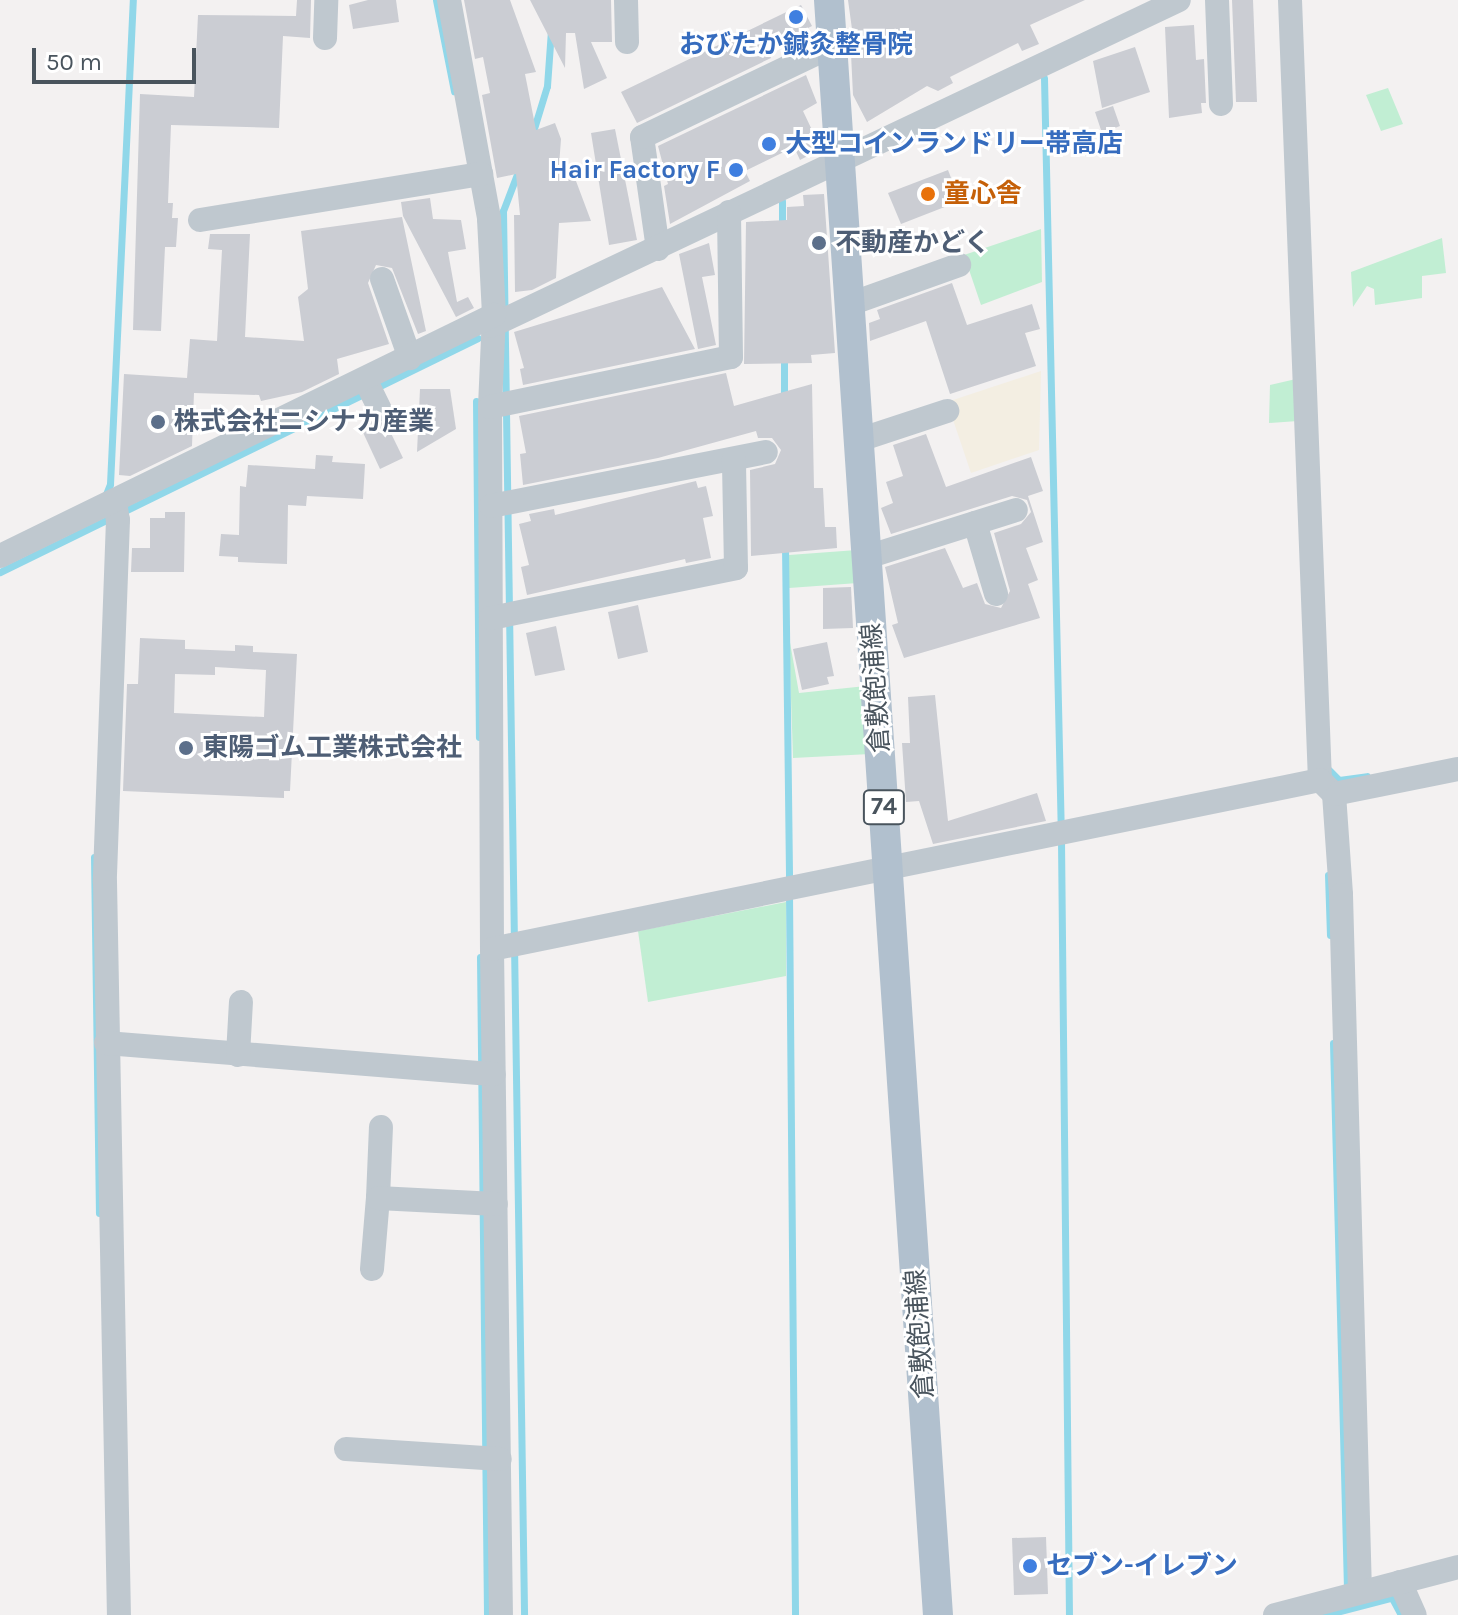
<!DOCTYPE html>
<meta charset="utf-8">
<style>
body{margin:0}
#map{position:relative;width:1458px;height:1615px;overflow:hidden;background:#f3f1f1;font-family:Karla,"Noto Sans JP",sans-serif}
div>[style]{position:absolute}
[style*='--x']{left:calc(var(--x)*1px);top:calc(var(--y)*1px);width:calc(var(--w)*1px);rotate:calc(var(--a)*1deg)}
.green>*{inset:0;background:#c1eed3}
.sand>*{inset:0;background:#f3eee2}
.stream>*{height:7px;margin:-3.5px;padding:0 3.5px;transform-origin:3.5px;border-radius:3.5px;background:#90d7e9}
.building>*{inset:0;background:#cbcdd3}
.minor>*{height:24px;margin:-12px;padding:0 12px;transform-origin:12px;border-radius:12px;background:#bfc8cf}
.major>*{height:30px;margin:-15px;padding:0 15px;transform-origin:15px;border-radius:15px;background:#b1c0ce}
.dots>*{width:22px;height:22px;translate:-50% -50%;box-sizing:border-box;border:4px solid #fff;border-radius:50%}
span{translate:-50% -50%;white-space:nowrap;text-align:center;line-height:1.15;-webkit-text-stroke:6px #fff;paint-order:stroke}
.shield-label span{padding:2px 6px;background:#fff;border:2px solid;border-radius:6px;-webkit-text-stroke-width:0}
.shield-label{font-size:24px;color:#49545d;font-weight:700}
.shop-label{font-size:26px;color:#366cbe;font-weight:700}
.left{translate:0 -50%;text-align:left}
.right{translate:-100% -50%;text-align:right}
.food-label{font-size:26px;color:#c56008;font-weight:700}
.service-label{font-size:26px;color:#4e5e75;font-weight:700}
.street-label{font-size:26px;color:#49545d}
.scale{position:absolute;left:32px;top:48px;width:164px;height:36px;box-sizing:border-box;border:4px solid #49545d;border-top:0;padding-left:10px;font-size:24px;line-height:28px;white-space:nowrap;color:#49545d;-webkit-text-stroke:6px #fff;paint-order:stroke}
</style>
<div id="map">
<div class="green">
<div style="clip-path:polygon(1388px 88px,1403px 124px,1381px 131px,1366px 95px)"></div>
<div style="clip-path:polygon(1041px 229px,1042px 282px,981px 305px,964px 255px)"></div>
<div style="clip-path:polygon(1442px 238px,1446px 273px,1422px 276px,1422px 298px,1375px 305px,1374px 289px,1367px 286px,1353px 307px,1351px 272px)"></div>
<div style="clip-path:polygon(1296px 379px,1298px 421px,1269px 423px,1270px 385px)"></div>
<div style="clip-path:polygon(857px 550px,858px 583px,789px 588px,789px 555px)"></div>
<div style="clip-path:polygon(789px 637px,799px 693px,866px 686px,870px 754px,793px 758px)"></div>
<div style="clip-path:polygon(786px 902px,786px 976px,648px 1002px,638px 931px)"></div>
</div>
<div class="sand">
<div style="clip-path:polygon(1041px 371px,1039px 450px,971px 473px,947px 402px)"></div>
</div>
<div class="stream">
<div style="--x:436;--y:0;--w:93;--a:78.8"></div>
<div style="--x:1044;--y:78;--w:763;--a:88.72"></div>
<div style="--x:1061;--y:841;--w:774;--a:89.41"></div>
<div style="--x:532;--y:135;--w:51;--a:-73"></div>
<div style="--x:547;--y:86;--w:56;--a:-85.9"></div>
<div style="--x:519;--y:169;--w:45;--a:110.9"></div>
<div style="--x:503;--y:211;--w:1404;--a:89.14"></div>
<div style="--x:782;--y:201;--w:25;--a:90"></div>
<div style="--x:784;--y:354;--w:44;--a:90"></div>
<div style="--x:476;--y:401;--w:336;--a:89.5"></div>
<div style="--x:104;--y:499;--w:16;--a:-68"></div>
<div style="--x:110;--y:484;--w:485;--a:-87.3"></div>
<div style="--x:785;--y:546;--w:334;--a:89.3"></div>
<div style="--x:0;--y:572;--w:532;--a:-26.08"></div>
<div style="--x:1329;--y:770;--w:14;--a:45"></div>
<div style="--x:1339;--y:780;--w:28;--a:-8"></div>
<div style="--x:94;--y:857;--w:356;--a:89.2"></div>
<div style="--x:1328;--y:875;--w:60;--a:88.1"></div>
<div style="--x:789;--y:894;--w:721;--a:89.52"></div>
<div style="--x:480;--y:957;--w:658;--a:89.39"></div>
<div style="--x:1333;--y:1043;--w:546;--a:88.53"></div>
<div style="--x:1392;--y:1598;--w:19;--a:62"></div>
<div style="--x:1325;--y:1615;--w:80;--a:-14.6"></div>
</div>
<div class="building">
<div style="clip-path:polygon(297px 0,311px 0,310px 38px,283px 36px,279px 128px,171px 125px,168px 203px,173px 203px,172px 218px,178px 218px,176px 247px,165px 247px,161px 331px,133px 330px,140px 94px,194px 97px,198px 15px,296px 16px)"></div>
<div style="clip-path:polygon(368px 0,396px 0,399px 22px,353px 29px,349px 5px)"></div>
<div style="clip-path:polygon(464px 0,510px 0,536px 72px,525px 74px,536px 130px,555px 123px,561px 139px,559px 166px,570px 165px,591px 221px,559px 223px,556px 278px,532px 290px,515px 292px,514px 215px,520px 215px,516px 174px,497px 178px,482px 95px,490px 93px,483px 57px,475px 59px)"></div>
<div style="clip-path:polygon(530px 0,611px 0,612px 42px,591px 42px,607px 78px,584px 89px,575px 33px,566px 33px,565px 68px)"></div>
<div style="clip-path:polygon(848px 0,1085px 0,1030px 25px,1039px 44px,1022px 51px,1018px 43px,950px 77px,953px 83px,938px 91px,927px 86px,867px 122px,853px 95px,851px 54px,855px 51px)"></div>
<div style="clip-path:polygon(1232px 0,1253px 0,1257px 102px,1236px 102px)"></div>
<div style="clip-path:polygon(801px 5px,812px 26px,767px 49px,771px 58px,637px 123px,621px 92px)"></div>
<div style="clip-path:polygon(1194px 25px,1196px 60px,1204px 59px,1206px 103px,1201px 103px,1202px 113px,1169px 118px,1165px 27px)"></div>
<div style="clip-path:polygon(1135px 47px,1150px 92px,1102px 108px,1093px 61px)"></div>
<div style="clip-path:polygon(806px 75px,817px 103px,803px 111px,821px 149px,800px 160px,794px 147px,745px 171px,750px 181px,670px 224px,664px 186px,668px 184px,658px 146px)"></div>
<div style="clip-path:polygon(1113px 106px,1120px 126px,1102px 133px,1095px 112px)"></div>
<div style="clip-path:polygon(615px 129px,637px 240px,609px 245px,591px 133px)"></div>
<div style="clip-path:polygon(948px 170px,960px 201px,901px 224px,888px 193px)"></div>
<div style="clip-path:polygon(824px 194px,835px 353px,811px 355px,812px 363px,744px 364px,746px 222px,787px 220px,787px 207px,804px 206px,803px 195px)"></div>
<div style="clip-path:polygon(430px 198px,433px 219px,461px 220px,466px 249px,448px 252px,457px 302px,468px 297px,474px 308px,456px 317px,403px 216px,401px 202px)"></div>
<div style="clip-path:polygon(402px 217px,426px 331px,418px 334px,392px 268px,376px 265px,368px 283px,389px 344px,337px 359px,339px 374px,302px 392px,261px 401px,259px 395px,194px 393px,192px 446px,130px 476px,119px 475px,124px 374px,187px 378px,190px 339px,217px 341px,222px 250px,208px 249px,210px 234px,250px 234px,245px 337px,304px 341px,298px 297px,308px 289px,301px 231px)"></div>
<div style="clip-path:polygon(709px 243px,715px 275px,702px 277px,716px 345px,698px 349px,679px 254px)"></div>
<div style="clip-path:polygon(952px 283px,967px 325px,1032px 304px,1040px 329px,1025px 333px,1036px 366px,950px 394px,926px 321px,870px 341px,869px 323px,880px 319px,877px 310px)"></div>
<div style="clip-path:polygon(662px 287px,695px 349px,523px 385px,520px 369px,524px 368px,514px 332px)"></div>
<div style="clip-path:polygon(726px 373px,734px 406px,812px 384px,814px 488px,823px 488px,825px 527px,836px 527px,837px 548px,751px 556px,750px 470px,775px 464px,781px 450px,772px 438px,758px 438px,756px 431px,658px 458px,523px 485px,520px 454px,526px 453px,519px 416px)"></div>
<div style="clip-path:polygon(420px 389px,450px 389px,456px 429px,417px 452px)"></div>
<div style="clip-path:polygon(371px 421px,386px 423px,403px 458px,380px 469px,360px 426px)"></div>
<div style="clip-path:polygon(926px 434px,946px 487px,1031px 457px,1043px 491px,1028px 496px,1043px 542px,1026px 548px,1038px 580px,1028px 584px,1040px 618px,904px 658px,892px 625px,898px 623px,885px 567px,945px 548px,963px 588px,977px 583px,985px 604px,1001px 608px,1010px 591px,994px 533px,1021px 524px,1031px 512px,1027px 500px,1012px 496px,891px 534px,881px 508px,893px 503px,886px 482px,903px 476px,893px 445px)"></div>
<div style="clip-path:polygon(316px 455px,333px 456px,332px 462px,365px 464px,363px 499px,307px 496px,306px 506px,288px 505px,287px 564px,238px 562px,238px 557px,219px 556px,221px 534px,239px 535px,240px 486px,246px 487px,248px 465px,315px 469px)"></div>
<div style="clip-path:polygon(696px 481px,698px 488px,706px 486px,713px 516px,703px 518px,711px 558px,686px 563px,685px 559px,527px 595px,521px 567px,529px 565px,519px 524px,531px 521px,529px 514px,554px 509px,555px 515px)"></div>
<div style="clip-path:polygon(165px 512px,185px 512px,184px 572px,131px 572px,132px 548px,150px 548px,150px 518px,165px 518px)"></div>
<div style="clip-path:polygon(851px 587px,853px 628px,823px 629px,823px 588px)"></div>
<div style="clip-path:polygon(638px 605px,648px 652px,618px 659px,608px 612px)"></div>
<div style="clip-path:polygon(556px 626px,565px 670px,535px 676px,526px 633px)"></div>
<div style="clip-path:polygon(evenodd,140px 638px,185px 640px,185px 649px,235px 651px,235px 645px,253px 646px,253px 652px,297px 654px,290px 791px,284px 791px,284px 798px,123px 791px,127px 684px,138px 684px,140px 638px,215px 667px,266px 670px,264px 717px,174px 713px,175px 674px,215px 675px,215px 667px)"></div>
<div style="clip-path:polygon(827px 642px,834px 676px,827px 677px,829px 684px,802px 690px,793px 649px)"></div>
<div style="clip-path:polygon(935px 695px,948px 821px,1037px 793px,1046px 821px,933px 844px,919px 801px,906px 802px,902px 743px,910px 743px,908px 697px)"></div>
<div style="clip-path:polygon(1046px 1537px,1048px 1594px,1014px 1595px,1012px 1538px)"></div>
</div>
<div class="minor">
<div style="--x:449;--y:0;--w:223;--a:79.6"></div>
<div style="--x:489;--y:219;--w:96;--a:87"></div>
<div style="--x:494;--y:315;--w:92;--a:92.5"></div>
<div style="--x:490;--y:407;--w:542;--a:89.79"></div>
<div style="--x:492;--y:949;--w:666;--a:89.23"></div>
<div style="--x:626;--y:0;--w:42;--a:88.6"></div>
<div style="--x:1217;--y:0;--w:104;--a:87.8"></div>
<div style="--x:1290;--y:0;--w:781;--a:87.8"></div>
<div style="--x:1320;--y:780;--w:20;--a:45"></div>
<div style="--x:1334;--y:794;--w:101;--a:86"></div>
<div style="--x:1341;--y:895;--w:697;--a:88.44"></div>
<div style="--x:325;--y:38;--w:38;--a:-88"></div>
<div style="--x:200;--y:220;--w:285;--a:-9.3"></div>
<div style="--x:658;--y:249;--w:113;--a:-98.1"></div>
<div style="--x:642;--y:137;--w:211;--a:-25.6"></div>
<div style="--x:382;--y:279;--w:84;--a:70.5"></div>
<div style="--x:850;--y:304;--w:116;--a:-19.7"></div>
<div style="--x:491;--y:326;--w:761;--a:-25.35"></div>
<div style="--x:365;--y:379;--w:34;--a:64"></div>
<div style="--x:490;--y:407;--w:246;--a:-11.7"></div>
<div style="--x:731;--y:357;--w:145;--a:-90.8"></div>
<div style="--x:859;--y:440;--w:93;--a:-18.2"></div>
<div style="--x:115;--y:502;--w:18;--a:81"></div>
<div style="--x:118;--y:520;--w:362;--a:92.1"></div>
<div style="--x:105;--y:882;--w:733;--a:88.91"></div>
<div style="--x:491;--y:506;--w:280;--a:-11.1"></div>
<div style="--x:975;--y:523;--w:74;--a:73.5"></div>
<div style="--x:0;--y:556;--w:550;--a:-26.01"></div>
<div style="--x:867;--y:557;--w:156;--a:-17.5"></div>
<div style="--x:491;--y:618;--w:250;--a:-11.5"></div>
<div style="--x:736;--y:568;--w:109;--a:-91.1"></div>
<div style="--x:1334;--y:794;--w:126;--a:-11.4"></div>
<div style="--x:492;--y:949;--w:845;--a:-11.54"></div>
<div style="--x:106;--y:1043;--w:389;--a:4.6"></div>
<div style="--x:238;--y:1055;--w:53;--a:-86.8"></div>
<div style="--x:378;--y:1198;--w:71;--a:-87.6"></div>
<div style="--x:372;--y:1269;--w:71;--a:-85.2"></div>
<div style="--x:378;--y:1198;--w:118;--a:2.9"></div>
<div style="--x:346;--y:1449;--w:154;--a:3.7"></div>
<div style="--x:1400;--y:1582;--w:36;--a:66"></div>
<div style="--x:1275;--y:1615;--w:189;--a:-14.7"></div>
</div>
<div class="major">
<div style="--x:829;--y:0;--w:1619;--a:86.14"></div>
</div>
<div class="dots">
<div style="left:796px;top:17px;background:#3f7fe0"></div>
<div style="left:769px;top:144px;background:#3f7fe0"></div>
<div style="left:736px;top:170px;background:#3f7fe0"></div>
<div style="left:928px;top:194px;background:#e8710a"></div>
<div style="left:819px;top:243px;background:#5c6f8a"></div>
<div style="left:158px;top:422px;background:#5c6f8a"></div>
<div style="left:186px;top:748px;background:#5c6f8a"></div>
<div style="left:1030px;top:1566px;background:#3f7fe0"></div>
</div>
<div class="shield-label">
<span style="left:884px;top:807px">74</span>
</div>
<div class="shop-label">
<span style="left:796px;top:45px">おびたか鍼灸整骨院</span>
<span class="left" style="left:785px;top:144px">大型コインランドリー帯高店</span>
<span class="right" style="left:720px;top:170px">Hair Factory F</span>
<span class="left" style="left:1046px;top:1566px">セブン-イレブン</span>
</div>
<div class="food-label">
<span class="left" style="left:944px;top:194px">童心舎</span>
</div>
<div class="service-label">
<span class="left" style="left:835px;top:243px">不動産かどく</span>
<span class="left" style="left:174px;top:422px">株式会社ニシナカ産業</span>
<span class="left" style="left:202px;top:748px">東陽ゴム工業株式会社</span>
</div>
<div class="street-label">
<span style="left:876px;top:688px;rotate:-94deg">倉敷飽浦線</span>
<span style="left:920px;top:1334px;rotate:-94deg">倉敷飽浦線</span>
</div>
<div class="scale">50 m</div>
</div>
